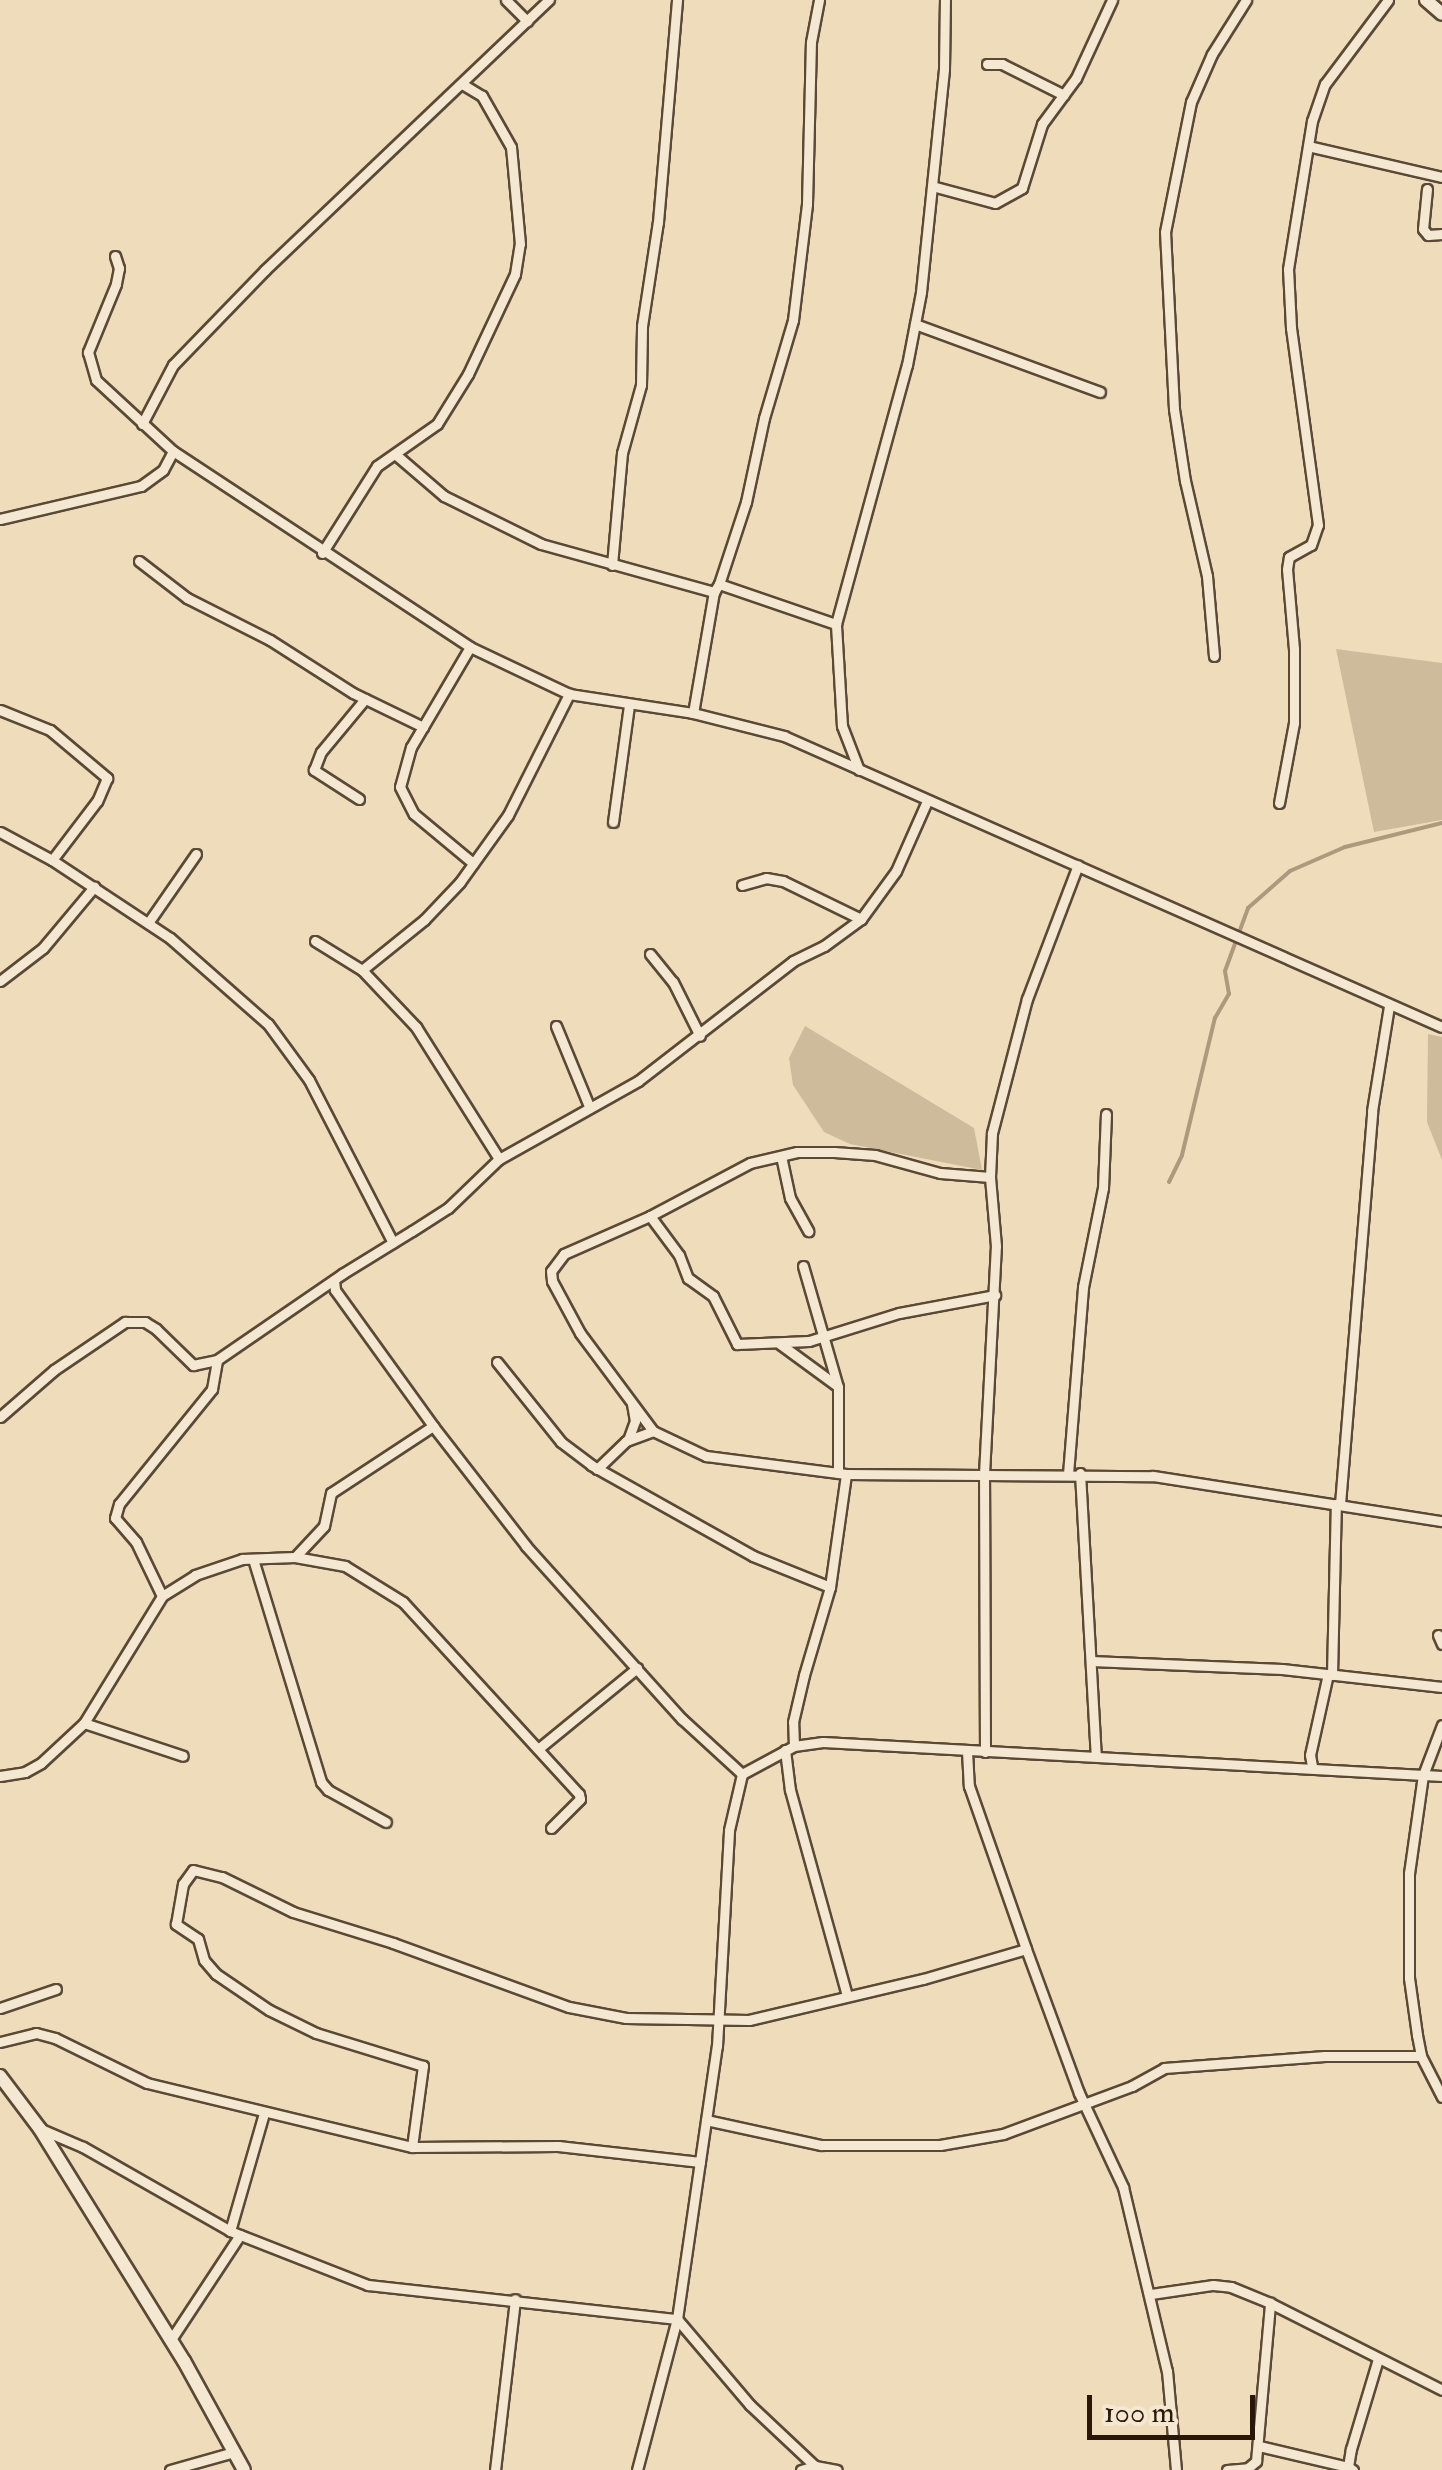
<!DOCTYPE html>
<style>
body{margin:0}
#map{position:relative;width:1442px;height:2470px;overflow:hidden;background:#efdcba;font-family:"IM FELL Double Pica",serif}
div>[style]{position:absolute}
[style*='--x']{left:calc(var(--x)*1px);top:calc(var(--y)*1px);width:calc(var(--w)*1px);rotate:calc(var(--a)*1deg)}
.green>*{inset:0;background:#cdbb9c}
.stream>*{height:4px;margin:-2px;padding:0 2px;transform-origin:2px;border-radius:2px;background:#ac997e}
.roads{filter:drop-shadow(2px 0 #5a4936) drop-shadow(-2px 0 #5a4936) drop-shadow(0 2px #5a4936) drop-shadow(0 -2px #5a4936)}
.street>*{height:9px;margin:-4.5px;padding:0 4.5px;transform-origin:4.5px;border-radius:4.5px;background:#f5e8d2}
.secondary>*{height:12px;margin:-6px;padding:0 6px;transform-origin:6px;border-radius:6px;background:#f5e8d2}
span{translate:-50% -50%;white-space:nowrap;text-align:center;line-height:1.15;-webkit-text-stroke:8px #f5e8d2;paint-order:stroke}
.scale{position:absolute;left:1087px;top:2395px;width:168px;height:45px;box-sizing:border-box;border:5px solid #29180a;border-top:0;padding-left:12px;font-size:30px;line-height:35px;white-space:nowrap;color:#29180a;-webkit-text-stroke:8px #f5e8d2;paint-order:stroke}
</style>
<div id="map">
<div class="green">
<div style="clip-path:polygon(1336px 649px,1442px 663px,1442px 820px,1374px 832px)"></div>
<div style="clip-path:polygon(805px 1026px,974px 1128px,982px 1170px,850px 1144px,824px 1132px,793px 1085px,789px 1058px)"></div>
<div style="clip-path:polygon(1428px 1034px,1442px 1037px,1442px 1160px,1427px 1122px)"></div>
</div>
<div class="stream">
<div style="--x:1169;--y:1182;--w:30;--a:-64"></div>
<div style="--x:1182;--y:1155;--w:141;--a:-76.5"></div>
<div style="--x:1215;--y:1018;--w:28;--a:-60"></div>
<div style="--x:1229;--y:994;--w:23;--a:-100"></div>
<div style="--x:1225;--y:971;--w:67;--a:-69.9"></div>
<div style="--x:1248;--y:908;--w:56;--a:-41.4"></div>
<div style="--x:1290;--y:871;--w:60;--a:-23.6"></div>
<div style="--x:1345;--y:847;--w:100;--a:-13.9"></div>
</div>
<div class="roads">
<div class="street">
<div style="--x:506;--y:0;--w:30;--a:45"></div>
<div style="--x:987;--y:64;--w:15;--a:0"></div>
<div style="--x:1002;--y:64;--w:69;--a:26.6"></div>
<div style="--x:1308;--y:146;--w:138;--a:13"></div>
<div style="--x:932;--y:186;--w:65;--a:15.1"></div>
<div style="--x:995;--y:203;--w:31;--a:-29"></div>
<div style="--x:1022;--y:188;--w:67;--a:-72.6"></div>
<div style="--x:1042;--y:124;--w:57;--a:-53.5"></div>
<div style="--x:1076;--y:78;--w:86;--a:-65.2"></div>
<div style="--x:1427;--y:189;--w:40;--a:95.7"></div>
<div style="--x:1423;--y:229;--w:8;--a:50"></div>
<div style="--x:1428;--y:235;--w:14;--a:-4"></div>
<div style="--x:115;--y:256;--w:13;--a:72"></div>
<div style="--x:119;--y:268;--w:16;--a:101"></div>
<div style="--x:116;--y:284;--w:74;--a:112.4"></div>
<div style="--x:88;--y:352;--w:29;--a:74"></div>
<div style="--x:96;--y:380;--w:105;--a:42.7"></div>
<div style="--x:173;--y:451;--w:356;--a:33.4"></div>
<div style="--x:470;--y:647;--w:110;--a:25.4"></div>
<div style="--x:569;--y:694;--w:125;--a:8.7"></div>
<div style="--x:693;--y:713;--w:94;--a:14.2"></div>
<div style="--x:784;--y:736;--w:719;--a:23.86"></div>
<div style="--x:915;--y:324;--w:197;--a:20.2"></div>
<div style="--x:142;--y:424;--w:67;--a:-62.3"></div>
<div style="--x:173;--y:365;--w:132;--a:-45.9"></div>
<div style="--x:265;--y:270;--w:392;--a:-43.6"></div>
<div style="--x:395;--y:454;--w:65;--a:40.6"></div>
<div style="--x:444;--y:496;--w:108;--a:26.3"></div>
<div style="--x:541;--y:544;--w:180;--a:15.5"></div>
<div style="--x:714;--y:592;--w:9;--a:-58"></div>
<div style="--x:719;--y:584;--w:124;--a:18.9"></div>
<div style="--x:0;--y:519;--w:145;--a:-13.2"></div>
<div style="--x:141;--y:486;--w:27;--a:-36"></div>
<div style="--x:163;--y:470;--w:21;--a:-62"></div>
<div style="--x:322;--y:553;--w:103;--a:-57.7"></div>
<div style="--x:377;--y:466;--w:73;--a:-35"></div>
<div style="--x:437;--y:424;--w:59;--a:-58.2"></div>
<div style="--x:468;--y:374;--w:110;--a:-64.8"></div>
<div style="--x:515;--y:274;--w:30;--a:-81"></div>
<div style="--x:520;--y:244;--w:97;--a:-95.3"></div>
<div style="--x:511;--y:147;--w:59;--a:-119.6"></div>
<div style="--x:482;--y:96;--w:21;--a:-149"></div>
<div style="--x:139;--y:561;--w:61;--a:37.6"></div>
<div style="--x:187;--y:598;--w:93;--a:26.8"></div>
<div style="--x:270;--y:640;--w:98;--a:32.6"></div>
<div style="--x:353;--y:693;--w:78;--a:25.9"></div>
<div style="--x:612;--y:565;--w:112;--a:-84.9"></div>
<div style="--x:622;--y:453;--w:71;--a:-74.4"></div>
<div style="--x:641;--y:385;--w:59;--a:-89"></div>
<div style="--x:642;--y:326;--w:105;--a:-81.3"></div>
<div style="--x:658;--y:222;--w:223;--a:-85.1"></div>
<div style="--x:719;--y:584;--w:86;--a:-71.8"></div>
<div style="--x:746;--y:502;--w:86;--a:-77.9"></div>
<div style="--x:764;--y:418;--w:102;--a:-73.5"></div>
<div style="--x:793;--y:320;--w:117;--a:-83.1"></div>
<div style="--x:807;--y:204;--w:162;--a:-88.6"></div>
<div style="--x:811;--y:42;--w:43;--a:-79.2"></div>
<div style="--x:470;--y:647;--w:116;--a:120.5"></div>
<div style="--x:411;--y:747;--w:41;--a:105.4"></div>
<div style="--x:400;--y:787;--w:30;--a:63"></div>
<div style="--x:414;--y:814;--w:77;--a:39.7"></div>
<div style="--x:1214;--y:656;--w:80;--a:-95"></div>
<div style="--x:1207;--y:576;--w:98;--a:-103"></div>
<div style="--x:1185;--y:481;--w:73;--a:-98.7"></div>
<div style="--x:1174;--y:409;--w:177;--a:-92.9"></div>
<div style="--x:1165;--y:232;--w:133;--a:-78.7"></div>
<div style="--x:1191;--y:102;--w:52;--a:-66.4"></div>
<div style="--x:1212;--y:54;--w:64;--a:-57.8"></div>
<div style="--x:0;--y:710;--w:54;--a:21.8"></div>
<div style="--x:50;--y:730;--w:75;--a:40.1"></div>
<div style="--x:107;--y:778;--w:25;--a:113"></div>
<div style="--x:97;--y:801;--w:74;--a:127.3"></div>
<div style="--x:693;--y:713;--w:123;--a:-80.2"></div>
<div style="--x:859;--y:770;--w:47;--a:-111.1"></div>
<div style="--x:842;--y:726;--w:102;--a:-93.4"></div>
<div style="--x:836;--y:624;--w:269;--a:-74.7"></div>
<div style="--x:907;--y:365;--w:74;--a:-79.1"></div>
<div style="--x:921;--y:292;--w:224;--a:-84.1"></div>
<div style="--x:944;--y:69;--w:69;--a:-89.2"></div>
<div style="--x:359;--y:799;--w:54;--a:-147.2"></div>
<div style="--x:314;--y:770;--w:19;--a:-69"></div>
<div style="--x:321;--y:752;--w:69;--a:-50.3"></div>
<div style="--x:1279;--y:803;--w:81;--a:-79.4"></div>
<div style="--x:1294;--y:723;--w:74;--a:-90"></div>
<div style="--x:1294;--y:649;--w:80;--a:-95"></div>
<div style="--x:1287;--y:569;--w:12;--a:-81"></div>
<div style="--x:1289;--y:557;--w:25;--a:-29"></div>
<div style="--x:1311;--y:545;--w:21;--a:-71"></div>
<div style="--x:1318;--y:525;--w:199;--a:-97.8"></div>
<div style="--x:1291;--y:328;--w:59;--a:-92.9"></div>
<div style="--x:1288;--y:269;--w:150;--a:-80.8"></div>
<div style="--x:1312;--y:121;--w:39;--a:-71"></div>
<div style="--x:1325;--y:84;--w:105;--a:-53.1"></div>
<div style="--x:613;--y:822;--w:118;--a:-82.2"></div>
<div style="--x:0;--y:832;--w:59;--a:28.3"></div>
<div style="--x:52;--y:860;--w:141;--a:33.5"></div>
<div style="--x:170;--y:938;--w:130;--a:41.3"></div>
<div style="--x:268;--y:1024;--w:69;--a:53.8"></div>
<div style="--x:309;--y:1080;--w:183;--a:62.7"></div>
<div style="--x:742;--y:885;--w:25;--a:-16"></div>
<div style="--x:766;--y:878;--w:17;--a:10"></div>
<div style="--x:783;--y:881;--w:87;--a:26"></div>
<div style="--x:148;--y:923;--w:84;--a:-55.2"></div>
<div style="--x:315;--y:941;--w:55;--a:31.7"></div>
<div style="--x:362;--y:970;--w:79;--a:46.5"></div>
<div style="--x:416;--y:1027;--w:156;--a:57.8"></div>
<div style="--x:650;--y:954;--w:36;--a:51"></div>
<div style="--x:673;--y:982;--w:60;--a:63.4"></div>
<div style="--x:362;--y:970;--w:80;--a:-38.9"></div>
<div style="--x:424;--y:920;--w:52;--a:-46.5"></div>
<div style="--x:460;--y:882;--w:82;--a:-54.4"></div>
<div style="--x:508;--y:815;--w:136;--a:-63.2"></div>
<div style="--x:0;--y:981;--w:54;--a:-37.5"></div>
<div style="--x:43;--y:948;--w:80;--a:-50.1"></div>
<div style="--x:556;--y:1026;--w:87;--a:67.6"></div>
<div style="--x:781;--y:1156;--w:43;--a:77.9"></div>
<div style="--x:790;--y:1198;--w:38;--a:61"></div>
<div style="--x:990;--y:1177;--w:50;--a:-175.4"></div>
<div style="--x:940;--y:1173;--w:67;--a:-164.5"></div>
<div style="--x:875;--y:1155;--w:41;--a:-175.8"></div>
<div style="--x:834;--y:1152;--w:37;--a:180"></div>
<div style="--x:797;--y:1152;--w:48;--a:166.8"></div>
<div style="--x:750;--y:1163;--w:113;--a:152.1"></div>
<div style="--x:650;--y:1216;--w:94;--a:156.2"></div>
<div style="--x:564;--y:1254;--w:21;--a:127"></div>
<div style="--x:551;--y:1271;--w:10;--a:84"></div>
<div style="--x:552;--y:1281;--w:59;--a:61.7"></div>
<div style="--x:580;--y:1333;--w:122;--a:53.3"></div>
<div style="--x:653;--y:1431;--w:59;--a:25.3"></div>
<div style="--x:706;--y:1456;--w:141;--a:7.3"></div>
<div style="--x:846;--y:1474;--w:307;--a:0.4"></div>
<div style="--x:1153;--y:1476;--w:292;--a:8.9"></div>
<div style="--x:650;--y:1216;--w:49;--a:53.4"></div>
<div style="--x:679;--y:1255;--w:25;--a:69"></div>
<div style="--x:688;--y:1278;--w:31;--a:36"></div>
<div style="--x:713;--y:1296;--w:54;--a:63.4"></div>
<div style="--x:737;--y:1344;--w:72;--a:-2.4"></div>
<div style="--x:809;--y:1341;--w:94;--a:-17.3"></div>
<div style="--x:899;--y:1313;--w:98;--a:-10.6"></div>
<div style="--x:803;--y:1266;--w:126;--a:73.9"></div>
<div style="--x:838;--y:1387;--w:86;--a:90"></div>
<div style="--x:334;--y:1280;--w:10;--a:84"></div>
<div style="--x:335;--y:1290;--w:168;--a:54.2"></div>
<div style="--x:433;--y:1426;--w:152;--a:52.2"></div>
<div style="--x:526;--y:1546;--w:233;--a:48"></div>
<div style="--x:682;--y:1719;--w:81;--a:42.5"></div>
<div style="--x:780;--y:1344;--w:69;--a:36.2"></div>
<div style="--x:497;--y:1362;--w:102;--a:51.3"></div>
<div style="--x:561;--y:1442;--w:38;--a:37"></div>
<div style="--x:591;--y:1465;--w:186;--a:29.3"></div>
<div style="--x:753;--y:1556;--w:83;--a:21.9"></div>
<div style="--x:0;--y:1417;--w:72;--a:-41"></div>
<div style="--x:54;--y:1370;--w:86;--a:-34.1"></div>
<div style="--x:125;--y:1322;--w:20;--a:0"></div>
<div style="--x:145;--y:1322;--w:13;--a:32"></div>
<div style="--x:156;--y:1329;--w:52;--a:44.2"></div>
<div style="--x:193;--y:1365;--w:25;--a:-12"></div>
<div style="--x:217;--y:1360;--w:152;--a:-34.5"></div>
<div style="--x:342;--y:1274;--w:82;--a:-31.6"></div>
<div style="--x:412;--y:1231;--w:43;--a:-32.6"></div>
<div style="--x:448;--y:1208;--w:71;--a:-43.9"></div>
<div style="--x:499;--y:1159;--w:159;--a:-29.3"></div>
<div style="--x:638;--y:1081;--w:196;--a:-37.7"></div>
<div style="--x:793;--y:961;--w:34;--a:-26"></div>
<div style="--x:824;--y:946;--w:46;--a:-36.1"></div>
<div style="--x:861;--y:919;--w:59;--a:-53.9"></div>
<div style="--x:896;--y:871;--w:77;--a:-66.1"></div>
<div style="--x:628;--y:1440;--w:20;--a:-70"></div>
<div style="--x:635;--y:1421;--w:17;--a:-100"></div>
<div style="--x:597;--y:1469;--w:40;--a:-44"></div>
<div style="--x:626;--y:1441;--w:29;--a:-20"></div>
<div style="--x:1080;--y:1473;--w:283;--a:86.8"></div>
<div style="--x:1068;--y:1474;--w:188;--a:-85.4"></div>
<div style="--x:1083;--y:1287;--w:101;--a:-78.6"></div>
<div style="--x:1103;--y:1188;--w:74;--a:-87.7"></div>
<div style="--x:1340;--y:1504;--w:394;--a:-85.3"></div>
<div style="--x:1372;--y:1111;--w:106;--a:-80.8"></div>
<div style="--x:295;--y:1557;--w:42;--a:-46.9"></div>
<div style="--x:324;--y:1526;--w:34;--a:-78"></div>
<div style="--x:331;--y:1493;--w:122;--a:-33.3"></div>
<div style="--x:253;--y:1559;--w:233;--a:73"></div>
<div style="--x:321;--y:1782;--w:11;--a:49"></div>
<div style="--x:328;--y:1790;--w:66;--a:28.9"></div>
<div style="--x:162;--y:1596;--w:60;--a:-115.7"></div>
<div style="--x:136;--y:1542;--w:32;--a:-131"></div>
<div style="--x:115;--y:1518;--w:15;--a:-74"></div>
<div style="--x:119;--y:1504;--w:148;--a:-51"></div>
<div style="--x:212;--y:1389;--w:29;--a:-80"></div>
<div style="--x:1438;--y:1635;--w:10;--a:66"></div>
<div style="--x:1091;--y:1661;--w:191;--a:2.4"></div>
<div style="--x:1282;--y:1669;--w:161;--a:6.4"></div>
<div style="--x:1332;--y:1675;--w:171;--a:-88.7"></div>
<div style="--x:84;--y:1723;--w:104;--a:18.4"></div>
<div style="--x:1442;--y:1725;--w:53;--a:110.8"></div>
<div style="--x:1423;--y:1775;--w:99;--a:98.1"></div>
<div style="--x:1409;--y:1873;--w:105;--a:90"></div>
<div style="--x:1409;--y:1978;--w:58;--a:82"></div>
<div style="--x:1417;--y:2035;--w:21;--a:79"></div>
<div style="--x:1421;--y:2056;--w:46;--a:62.9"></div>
<div style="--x:794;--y:1746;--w:24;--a:-92"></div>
<div style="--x:793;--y:1722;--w:48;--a:-76.8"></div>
<div style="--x:804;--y:1675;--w:92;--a:-73.5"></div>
<div style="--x:830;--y:1587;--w:114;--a:-81.9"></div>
<div style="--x:538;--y:1749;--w:128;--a:-39.3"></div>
<div style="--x:785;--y:1750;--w:40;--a:82.9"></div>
<div style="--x:790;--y:1790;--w:213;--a:74.5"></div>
<div style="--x:967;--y:1751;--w:35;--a:87"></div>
<div style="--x:969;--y:1786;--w:173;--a:70.7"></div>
<div style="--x:1026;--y:1949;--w:153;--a:69.8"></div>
<div style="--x:1079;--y:2093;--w:104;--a:64.9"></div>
<div style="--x:1123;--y:2187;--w:189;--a:76.6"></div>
<div style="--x:1167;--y:2371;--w:99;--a:84.8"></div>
<div style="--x:985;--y:1752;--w:278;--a:-90.2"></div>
<div style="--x:984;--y:1474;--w:228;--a:-87"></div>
<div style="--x:996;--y:1246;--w:69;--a:-95"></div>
<div style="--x:990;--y:1177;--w:44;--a:-87.4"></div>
<div style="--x:992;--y:1133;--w:138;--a:-75.4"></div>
<div style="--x:1027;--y:999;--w:143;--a:-69.2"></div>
<div style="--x:1312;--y:1766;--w:11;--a:-100"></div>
<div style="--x:1310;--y:1755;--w:83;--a:-77.5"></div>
<div style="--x:0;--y:1776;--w:25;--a:-9"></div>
<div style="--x:25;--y:1772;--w:18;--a:-29"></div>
<div style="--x:41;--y:1763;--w:59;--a:-42.9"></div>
<div style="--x:84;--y:1723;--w:149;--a:-58.4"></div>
<div style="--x:162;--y:1596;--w:39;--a:-32"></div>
<div style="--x:195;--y:1575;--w:50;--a:-18.8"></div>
<div style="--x:242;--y:1559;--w:53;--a:-2.2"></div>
<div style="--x:295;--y:1557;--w:51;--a:10.2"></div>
<div style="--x:345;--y:1566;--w:68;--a:31.8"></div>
<div style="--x:403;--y:1602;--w:260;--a:47.5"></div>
<div style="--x:579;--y:1794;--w:5;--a:79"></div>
<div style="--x:580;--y:1799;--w:41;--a:135"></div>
<div style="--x:0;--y:2008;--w:59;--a:-18.7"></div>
<div style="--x:0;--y:2042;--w:37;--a:-14"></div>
<div style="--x:36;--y:2033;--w:20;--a:15"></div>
<div style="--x:55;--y:2038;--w:102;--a:26.1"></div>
<div style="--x:147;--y:2083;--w:273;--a:13.6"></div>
<div style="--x:412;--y:2147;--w:146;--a:-0.4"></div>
<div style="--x:558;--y:2146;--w:143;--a:6.4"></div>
<div style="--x:706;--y:2120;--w:118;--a:12.3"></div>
<div style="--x:821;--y:2145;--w:119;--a:0"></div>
<div style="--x:940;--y:2145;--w:64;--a:-9.9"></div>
<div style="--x:1003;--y:2134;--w:138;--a:-20.4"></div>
<div style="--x:1132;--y:2086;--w:37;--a:-29"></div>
<div style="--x:1164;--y:2068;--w:161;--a:-4.3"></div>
<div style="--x:1325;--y:2056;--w:96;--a:0"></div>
<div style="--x:43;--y:2130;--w:43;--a:23"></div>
<div style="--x:83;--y:2147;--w:169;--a:29.7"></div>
<div style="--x:230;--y:2231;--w:148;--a:21.4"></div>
<div style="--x:368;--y:2285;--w:311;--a:6.3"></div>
<div style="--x:677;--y:2319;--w:113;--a:49.7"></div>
<div style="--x:750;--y:2405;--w:89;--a:43.2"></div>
<div style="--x:412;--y:2147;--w:82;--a:-82.3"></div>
<div style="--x:423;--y:2066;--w:112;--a:-162.9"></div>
<div style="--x:316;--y:2033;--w:52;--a:-153.9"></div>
<div style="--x:269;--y:2010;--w:64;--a:-145.8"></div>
<div style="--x:216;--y:1974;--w:18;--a:-131"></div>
<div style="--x:204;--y:1960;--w:22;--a:-106"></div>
<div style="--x:198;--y:1939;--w:27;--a:-146"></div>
<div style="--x:176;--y:1924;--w:41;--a:-80.1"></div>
<div style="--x:183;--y:1884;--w:17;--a:-54"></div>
<div style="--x:193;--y:1870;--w:30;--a:14"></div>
<div style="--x:222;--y:1877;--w:79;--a:26.2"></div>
<div style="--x:293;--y:1912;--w:105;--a:17.2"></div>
<div style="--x:393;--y:1943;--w:187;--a:20"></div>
<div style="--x:569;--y:2007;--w:58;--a:10.9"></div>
<div style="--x:626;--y:2018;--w:123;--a:0.9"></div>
<div style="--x:749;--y:2020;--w:179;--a:-13.3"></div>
<div style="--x:923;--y:1979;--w:107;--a:-16.2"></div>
<div style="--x:230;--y:2231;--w:123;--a:-73.9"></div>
<div style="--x:1151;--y:2294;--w:63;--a:-8.3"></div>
<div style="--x:1213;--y:2285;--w:18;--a:6"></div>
<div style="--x:1231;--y:2287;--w:42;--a:22.3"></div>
<div style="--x:1270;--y:2303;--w:193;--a:26.8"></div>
<div style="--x:170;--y:2341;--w:127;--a:-56.6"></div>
<div style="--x:1259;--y:2446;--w:91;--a:13.3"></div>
<div style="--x:170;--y:2470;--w:66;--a:-15.7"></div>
<div style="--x:495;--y:2470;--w:172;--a:-83.3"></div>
<div style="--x:637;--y:2470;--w:156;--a:-75.2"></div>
<div style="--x:677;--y:2319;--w:276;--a:-81.7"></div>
<div style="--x:717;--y:2046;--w:216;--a:-86.8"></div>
<div style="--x:729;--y:1830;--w:57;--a:-76.9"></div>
<div style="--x:742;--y:1774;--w:59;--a:-28.3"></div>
<div style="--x:794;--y:1746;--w:29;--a:-8"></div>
<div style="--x:823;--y:1742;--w:620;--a:3.14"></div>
<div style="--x:801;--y:2470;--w:15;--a:-16"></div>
<div style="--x:815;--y:2466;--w:22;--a:10"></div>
<div style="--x:1227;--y:2470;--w:21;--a:-5"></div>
<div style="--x:1248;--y:2468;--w:11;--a:-41"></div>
<div style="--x:1256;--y:2461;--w:159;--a:-84.9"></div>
<div style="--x:1353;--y:2470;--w:6;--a:-149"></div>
<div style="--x:1348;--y:2467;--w:18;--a:-81"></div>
<div style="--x:1351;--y:2449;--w:94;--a:-73.3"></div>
</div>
<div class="secondary">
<div style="--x:1426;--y:0;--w:21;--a:41"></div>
<div style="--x:0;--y:2076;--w:66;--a:53"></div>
<div style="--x:40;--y:2129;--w:273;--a:58.2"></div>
<div style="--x:184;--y:2361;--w:124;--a:61.2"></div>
</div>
</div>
<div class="scale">100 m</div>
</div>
